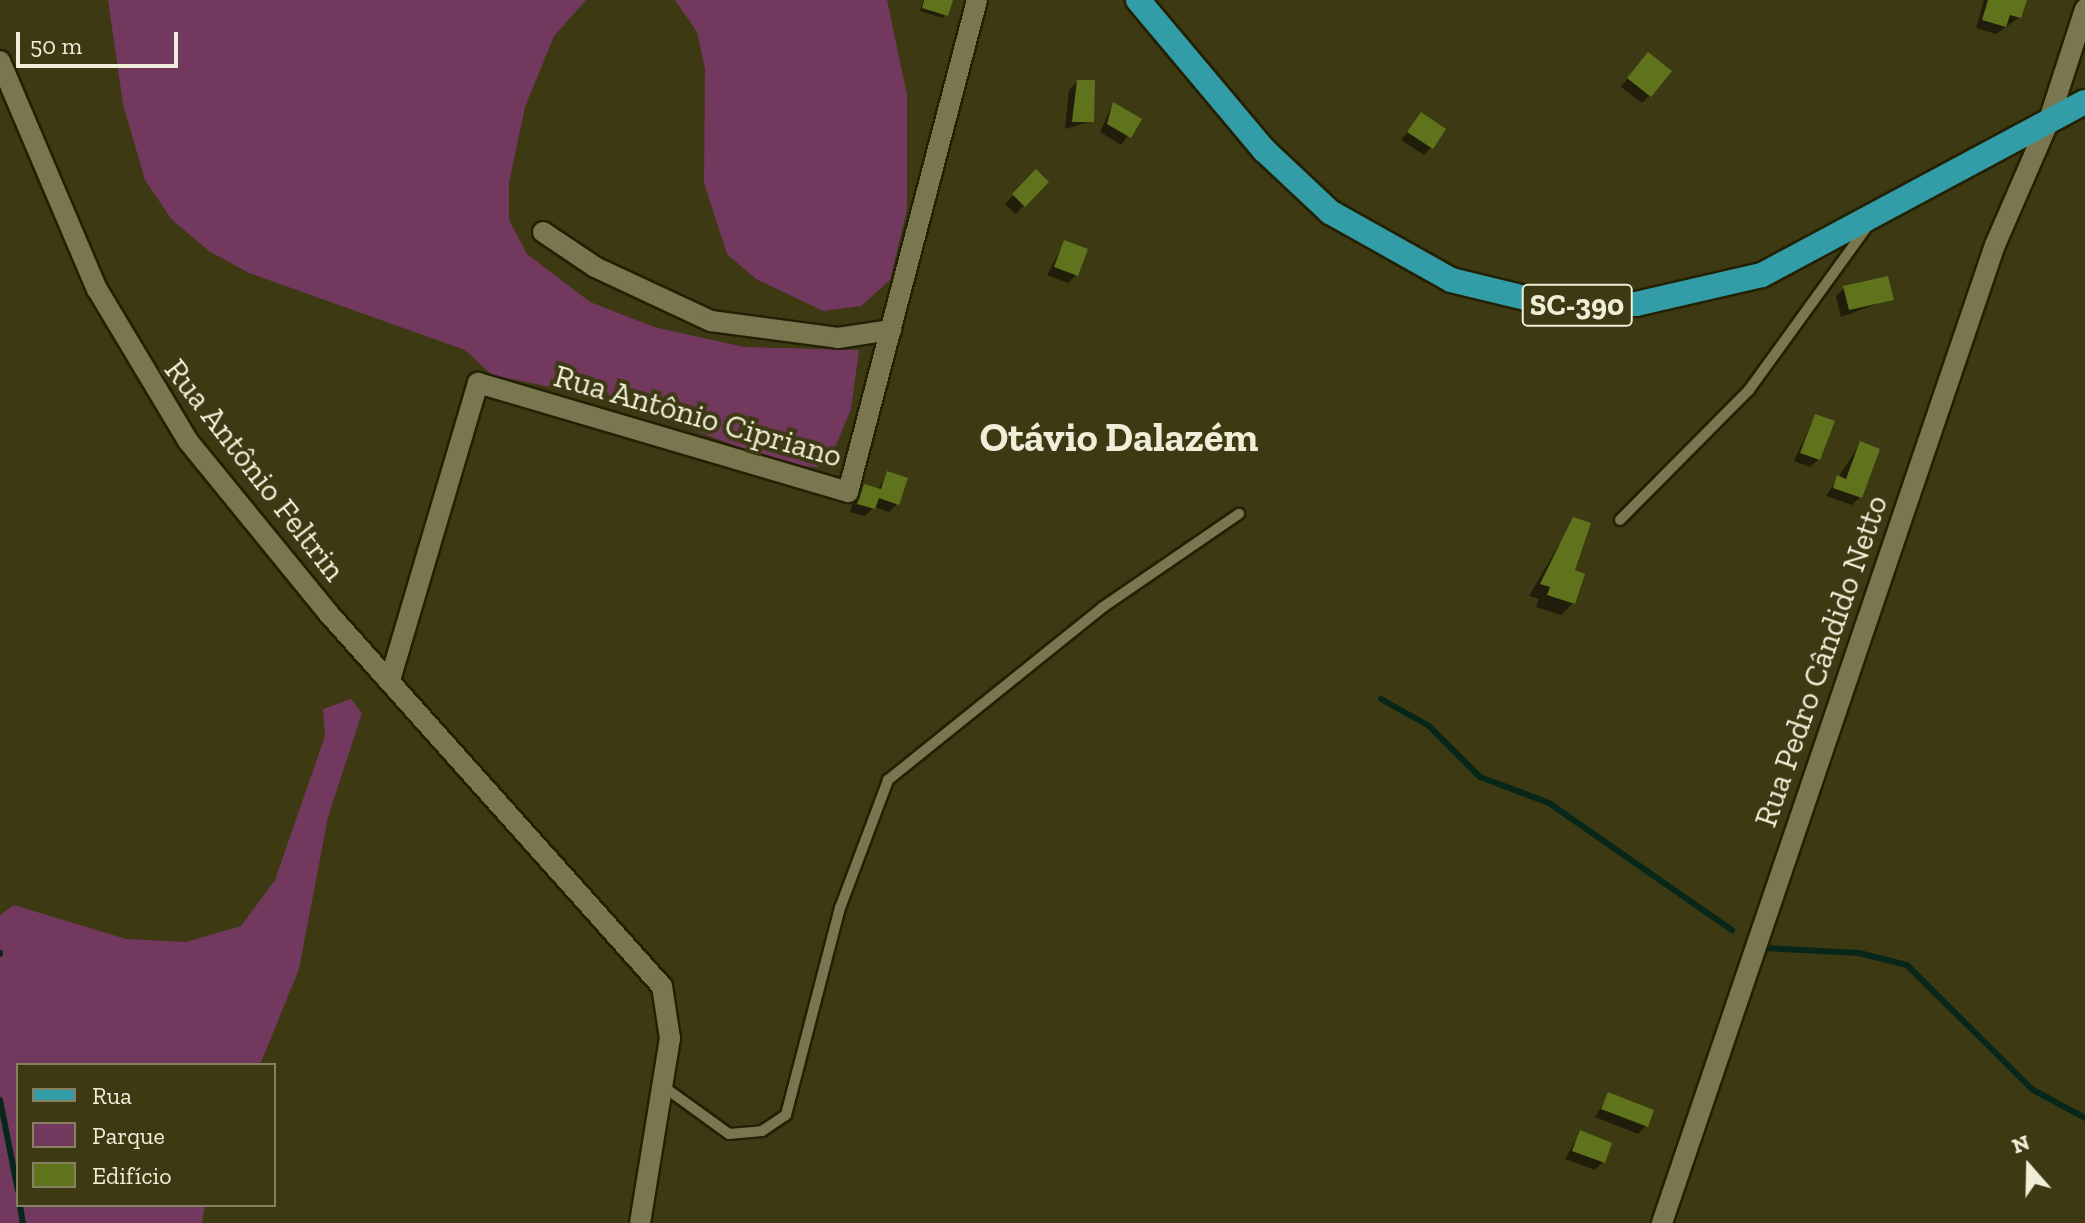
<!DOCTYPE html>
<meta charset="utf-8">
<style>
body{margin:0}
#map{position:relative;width:2085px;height:1223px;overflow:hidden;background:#3d3913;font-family:"Zilla Slab",serif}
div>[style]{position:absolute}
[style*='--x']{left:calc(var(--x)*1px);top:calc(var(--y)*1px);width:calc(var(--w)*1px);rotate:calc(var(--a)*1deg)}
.green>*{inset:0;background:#72385d}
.shadow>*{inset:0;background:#0007}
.stream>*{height:6px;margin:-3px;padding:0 3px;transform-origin:3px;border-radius:3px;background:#07271a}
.building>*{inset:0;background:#5e731c}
.roads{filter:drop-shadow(2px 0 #232004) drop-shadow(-2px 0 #232004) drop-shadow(0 2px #232004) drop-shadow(0 -2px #232004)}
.lane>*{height:10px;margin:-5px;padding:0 5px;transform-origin:5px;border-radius:5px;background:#7a764f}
.street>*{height:20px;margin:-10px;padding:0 10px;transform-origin:10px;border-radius:10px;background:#7a764f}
.primary>*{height:24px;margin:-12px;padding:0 12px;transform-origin:12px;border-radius:12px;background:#339da7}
span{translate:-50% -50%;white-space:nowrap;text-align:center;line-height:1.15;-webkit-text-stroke:8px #3d3913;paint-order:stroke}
.shield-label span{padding:2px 6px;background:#3d3913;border:2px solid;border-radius:6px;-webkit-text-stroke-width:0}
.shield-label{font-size:30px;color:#f0eed9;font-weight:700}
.street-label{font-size:32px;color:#f0eed9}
.district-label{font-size:40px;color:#f0eed9;font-weight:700}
.legend{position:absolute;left:16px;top:1063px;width:260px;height:144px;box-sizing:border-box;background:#3d3913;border:2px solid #858162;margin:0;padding:10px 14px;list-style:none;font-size:24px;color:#f0eed9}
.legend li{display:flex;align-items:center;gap:16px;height:40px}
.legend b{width:40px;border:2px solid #858162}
.north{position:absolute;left:1989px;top:1127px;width:80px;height:80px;-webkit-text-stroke:6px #3d3913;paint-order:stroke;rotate:340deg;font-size:22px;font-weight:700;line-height:32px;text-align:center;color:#f0eed9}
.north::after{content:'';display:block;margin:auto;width:28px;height:36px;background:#f0eed9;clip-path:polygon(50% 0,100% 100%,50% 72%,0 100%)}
.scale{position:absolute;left:16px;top:32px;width:162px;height:36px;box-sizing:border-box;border:4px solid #f0eed9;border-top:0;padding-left:10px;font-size:24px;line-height:28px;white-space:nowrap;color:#f0eed9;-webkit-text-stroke:6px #3d3913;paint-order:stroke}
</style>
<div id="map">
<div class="green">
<div style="clip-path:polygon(108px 0,586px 0,554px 36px,525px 107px,509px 183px,509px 220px,527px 254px,590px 302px,654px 327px,744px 347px,859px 350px,851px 409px,836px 445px,818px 467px,786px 465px,617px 401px,492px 375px,465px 350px,249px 273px,209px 251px,172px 220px,145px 180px,123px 104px)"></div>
<div style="clip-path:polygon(675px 0,887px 0,907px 95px,907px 210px,890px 280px,861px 306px,823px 311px,756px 279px,727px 254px,704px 183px,705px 69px,697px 32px)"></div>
<div style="clip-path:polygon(351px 699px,362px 713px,328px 817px,299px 969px,260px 1065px,18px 1065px,18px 1205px,205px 1205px,202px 1223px,0 1223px,0 915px,14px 905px,126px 939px,186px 942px,241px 926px,275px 880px,325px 736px,323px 709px)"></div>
</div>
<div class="shadow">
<div style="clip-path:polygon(923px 0,951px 0,943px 18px,920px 11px)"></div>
<div style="clip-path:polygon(1984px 0,2025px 0,2020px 17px,1996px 34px,1976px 28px)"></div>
<div style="clip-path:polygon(1640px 62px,1650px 95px,1642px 103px,1621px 87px)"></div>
<div style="clip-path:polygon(1077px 82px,1092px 121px,1065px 129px,1069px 90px)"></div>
<div style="clip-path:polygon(1111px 108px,1139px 120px,1121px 145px,1100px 132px)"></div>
<div style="clip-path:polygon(1421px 115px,1432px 147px,1424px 155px,1401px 140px)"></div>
<div style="clip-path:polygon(1036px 172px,1046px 182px,1016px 214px,1005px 204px)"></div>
<div style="clip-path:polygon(1064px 243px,1076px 275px,1068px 283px,1047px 275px)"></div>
<div style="clip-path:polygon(1844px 288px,1891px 299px,1841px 317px,1836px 296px)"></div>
<div style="clip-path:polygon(1815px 416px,1819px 459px,1810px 467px,1794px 461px)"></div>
<div style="clip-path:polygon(1860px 444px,1860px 497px,1852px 505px,1826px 496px)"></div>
<div style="clip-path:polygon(888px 474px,897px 504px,889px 512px,874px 507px,865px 516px,850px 512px,856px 494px,864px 486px,877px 490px)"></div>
<div style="clip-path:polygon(1574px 519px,1573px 603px,1561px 615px,1536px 607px,1539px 599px,1529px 596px)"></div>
<div style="clip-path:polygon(1608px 1095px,1646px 1126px,1638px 1134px,1595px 1117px)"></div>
<div style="clip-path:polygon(1580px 1133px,1603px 1162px,1595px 1170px,1565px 1159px)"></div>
</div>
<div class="stream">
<div style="--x:1381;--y:699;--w:55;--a:29.4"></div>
<div style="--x:1429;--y:726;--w:72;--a:45"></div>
<div style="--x:1480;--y:777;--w:74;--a:20.6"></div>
<div style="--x:1549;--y:803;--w:223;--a:34.8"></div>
<div style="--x:1765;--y:948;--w:94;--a:3"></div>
<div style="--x:1859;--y:953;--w:49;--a:14"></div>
<div style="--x:1907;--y:965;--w:177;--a:44.8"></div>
<div style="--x:2033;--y:1090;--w:59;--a:28.3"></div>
<div style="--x:0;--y:953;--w:1;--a:90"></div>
<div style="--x:0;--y:1100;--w:93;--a:78.8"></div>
<div style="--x:20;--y:1205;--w:18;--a:81"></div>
</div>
<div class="building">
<div style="clip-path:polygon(924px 0,953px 0,948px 16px,922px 8px)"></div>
<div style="clip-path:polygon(1988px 0,2027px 0,2021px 18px,2010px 15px,2006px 27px,1982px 20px)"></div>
<div style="clip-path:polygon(1648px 52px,1672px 71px,1651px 97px,1627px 78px)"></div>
<div style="clip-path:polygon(1077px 80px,1095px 80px,1094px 122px,1072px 122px)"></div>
<div style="clip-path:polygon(1113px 102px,1142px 119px,1131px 138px,1107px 124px)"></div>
<div style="clip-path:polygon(1421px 112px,1446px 129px,1433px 149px,1407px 132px)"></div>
<div style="clip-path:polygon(1036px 169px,1049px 182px,1025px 207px,1012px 194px)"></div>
<div style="clip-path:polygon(1064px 240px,1088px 249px,1078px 276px,1054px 267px)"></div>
<div style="clip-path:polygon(1888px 276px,1894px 300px,1849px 310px,1843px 286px)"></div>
<div style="clip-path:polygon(1815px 414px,1835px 421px,1820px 460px,1800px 453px)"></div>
<div style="clip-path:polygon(1860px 441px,1880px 449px,1862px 498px,1833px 488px,1837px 475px,1846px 479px)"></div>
<div style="clip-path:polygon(887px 471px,908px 478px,899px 505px,879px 498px,875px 509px,857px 504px,864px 484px,881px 489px)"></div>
<div style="clip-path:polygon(1573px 517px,1591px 523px,1575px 570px,1585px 574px,1575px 604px,1547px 595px,1550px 587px,1540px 584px)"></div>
<div style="clip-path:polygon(1608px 1092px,1654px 1110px,1648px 1127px,1601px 1109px)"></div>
<div style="clip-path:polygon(1580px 1130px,1612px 1143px,1605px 1163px,1572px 1151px)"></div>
</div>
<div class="roads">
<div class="lane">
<div style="--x:1620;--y:520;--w:183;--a:-45.2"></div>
<div style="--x:1749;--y:390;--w:205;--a:-54.1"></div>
<div style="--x:664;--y:1087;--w:80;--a:35.9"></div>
<div style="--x:729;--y:1134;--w:33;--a:-5"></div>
<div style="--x:762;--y:1131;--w:29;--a:-34"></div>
<div style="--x:786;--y:1115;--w:214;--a:-75.4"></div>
<div style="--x:840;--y:908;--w:137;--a:-69.4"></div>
<div style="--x:888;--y:780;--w:276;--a:-38.8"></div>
<div style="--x:1103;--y:607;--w:165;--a:-34.4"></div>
</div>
<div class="street">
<div style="--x:0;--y:61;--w:248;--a:67"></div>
<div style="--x:97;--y:289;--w:177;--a:59.1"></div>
<div style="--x:188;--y:441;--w:223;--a:50.8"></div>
<div style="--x:329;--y:614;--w:499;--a:48.2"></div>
<div style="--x:662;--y:986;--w:53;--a:81.3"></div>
<div style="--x:670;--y:1038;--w:187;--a:99.2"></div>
<div style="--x:543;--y:232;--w:63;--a:33.9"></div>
<div style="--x:595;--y:267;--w:128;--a:25"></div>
<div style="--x:711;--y:321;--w:128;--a:7.6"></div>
<div style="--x:838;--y:338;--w:54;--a:-8.6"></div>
<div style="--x:390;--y:680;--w:310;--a:-73.5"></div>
<div style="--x:478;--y:383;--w:386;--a:16.4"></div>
<div style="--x:848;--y:492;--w:509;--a:-75.31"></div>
<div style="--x:1662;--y:1223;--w:1033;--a:-71.2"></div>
<div style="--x:1995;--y:245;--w:133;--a:-66.5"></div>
<div style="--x:2048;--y:123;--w:120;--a:-72"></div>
</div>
<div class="primary">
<div style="--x:1138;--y:0;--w:196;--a:50"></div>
<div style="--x:1264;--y:150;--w:91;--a:43.2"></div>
<div style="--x:1330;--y:212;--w:139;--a:29.3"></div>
<div style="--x:1451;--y:280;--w:94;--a:13.6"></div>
<div style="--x:1542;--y:302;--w:94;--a:1.2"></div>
<div style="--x:1636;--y:304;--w:129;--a:-13"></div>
<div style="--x:1762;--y:275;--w:366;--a:-28.2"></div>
</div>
</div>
<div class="shield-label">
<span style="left:1577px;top:305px">SC-390</span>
</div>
<div class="street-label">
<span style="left:698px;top:416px;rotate:16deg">Rua Antônio Cipriano</span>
<span style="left:255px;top:470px;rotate:52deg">Rua Antônio Feltrin</span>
<span style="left:1821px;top:661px;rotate:-71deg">Rua Pedro Cândido Netto</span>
</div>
<div class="district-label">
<span style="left:1119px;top:437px">Otávio Dalazém</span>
</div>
<ul class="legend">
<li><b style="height:10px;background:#339da7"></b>Rua</li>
<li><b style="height:22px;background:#72385d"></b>Parque</li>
<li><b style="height:22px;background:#5e731c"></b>Edifício</li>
</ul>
<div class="north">N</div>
<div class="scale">50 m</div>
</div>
